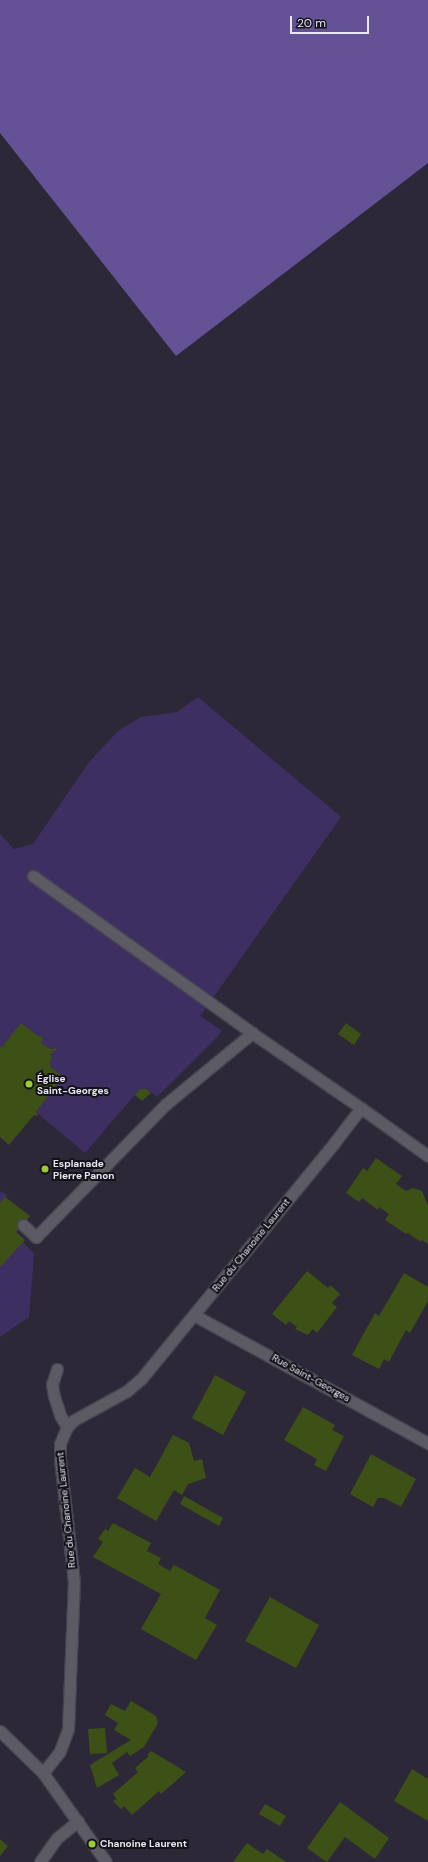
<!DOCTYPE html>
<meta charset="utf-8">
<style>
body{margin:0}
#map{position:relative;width:428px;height:1862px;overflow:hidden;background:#2c2838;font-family:"DM Sans",sans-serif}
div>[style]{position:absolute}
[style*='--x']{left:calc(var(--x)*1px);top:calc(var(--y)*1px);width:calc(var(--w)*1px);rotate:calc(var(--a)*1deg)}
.green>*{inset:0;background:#3e2f62}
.forest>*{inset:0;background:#655195}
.building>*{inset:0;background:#3d5117}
.roads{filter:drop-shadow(1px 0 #464352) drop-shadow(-1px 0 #464352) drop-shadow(0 1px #464352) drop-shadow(0 -1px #464352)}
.service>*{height:11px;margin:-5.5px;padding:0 5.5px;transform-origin:5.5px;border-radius:5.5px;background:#5c5a62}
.minor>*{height:11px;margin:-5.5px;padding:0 5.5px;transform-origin:5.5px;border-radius:5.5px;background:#5c5a62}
.dots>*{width:11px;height:11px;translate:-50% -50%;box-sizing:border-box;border:2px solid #141219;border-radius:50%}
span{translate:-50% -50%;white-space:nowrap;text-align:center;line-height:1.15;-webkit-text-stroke:4px #141219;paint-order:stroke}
.poi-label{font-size:10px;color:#e8e6f0;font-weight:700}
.left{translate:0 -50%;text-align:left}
.street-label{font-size:10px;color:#e8e6f0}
.scale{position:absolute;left:290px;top:16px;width:79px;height:18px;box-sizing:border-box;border:2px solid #e8e6f0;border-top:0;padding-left:5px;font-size:12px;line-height:14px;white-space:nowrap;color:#e8e6f0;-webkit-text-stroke:3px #141219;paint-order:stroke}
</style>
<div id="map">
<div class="green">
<div style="clip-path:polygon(198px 697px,341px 817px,200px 1016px,221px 1030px,220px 1034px,157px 1097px,147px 1089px,140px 1089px,85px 1153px,36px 1112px,52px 1091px,55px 1091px,55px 1087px,61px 1081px,64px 1080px,64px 1078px,50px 1066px,52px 1051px,56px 1051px,56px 1048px,50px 1049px,41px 1043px,43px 1037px,38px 1036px,21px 1023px,2px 1047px,0 1047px,0 834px,14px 849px,33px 844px,89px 762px,119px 730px,141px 717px,177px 712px)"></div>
<div style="clip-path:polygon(0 1191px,7px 1195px,6px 1198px,30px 1216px,16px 1232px,25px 1240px,23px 1242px,34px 1254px,29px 1317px,0 1337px)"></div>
</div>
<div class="forest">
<div style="clip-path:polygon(0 0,428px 0,428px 163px,176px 356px,0 133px)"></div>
</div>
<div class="building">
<div style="clip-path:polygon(21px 1023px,38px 1036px,43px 1037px,41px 1043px,50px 1049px,56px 1048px,56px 1051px,52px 1051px,50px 1066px,64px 1078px,64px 1080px,61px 1081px,55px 1087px,56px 1091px,52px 1091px,36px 1112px,38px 1114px,36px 1116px,34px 1115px,9px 1145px,0 1137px,0 1047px,2px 1047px)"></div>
<div style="clip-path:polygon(346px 1023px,361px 1034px,354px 1045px,338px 1034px)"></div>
<div style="clip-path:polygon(140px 1089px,147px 1089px,151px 1093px,142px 1101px,135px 1095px)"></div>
<div style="clip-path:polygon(376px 1158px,402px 1176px,396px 1184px,406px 1191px,413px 1188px,422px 1191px,428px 1206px,428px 1244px,422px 1240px,421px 1242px,408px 1233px,406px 1234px,385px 1220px,389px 1214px,379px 1207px,378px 1210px,362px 1198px,359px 1202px,346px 1193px,363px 1168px,367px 1171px)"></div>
<div style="clip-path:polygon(5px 1197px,30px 1216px,16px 1232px,25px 1240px,0 1267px,0 1203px)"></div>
<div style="clip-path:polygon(307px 1271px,328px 1288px,330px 1285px,340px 1294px,332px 1303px,337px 1307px,317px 1333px,313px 1329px,308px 1335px,295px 1329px,297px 1327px,289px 1321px,286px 1325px,272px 1314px)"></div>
<div style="clip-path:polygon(404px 1273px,428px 1287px,428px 1301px,410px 1333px,406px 1330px,389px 1362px,384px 1359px,379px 1369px,352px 1355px,375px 1313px,379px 1316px)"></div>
<div style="clip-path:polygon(215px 1375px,246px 1392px,223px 1435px,192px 1418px)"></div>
<div style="clip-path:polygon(303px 1407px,335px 1425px,332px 1430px,344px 1436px,326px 1471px,314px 1465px,317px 1459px,284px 1440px)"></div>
<div style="clip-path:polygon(173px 1435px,189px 1443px,194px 1461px,202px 1459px,206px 1478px,188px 1484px,182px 1495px,174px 1490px,156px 1521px,117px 1498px,135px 1468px,150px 1477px)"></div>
<div style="clip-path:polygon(371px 1454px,416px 1479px,401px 1507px,384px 1498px,378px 1498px,373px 1507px,350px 1494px)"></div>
<div style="clip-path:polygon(184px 1496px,223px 1518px,219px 1526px,180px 1504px)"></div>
<div style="clip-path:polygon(113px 1523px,151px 1543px,147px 1551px,161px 1558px,158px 1564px,170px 1571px,174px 1565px,220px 1590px,205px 1618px,217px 1625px,196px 1660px,141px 1629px,161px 1594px,93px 1557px,103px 1542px,98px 1539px,105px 1529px,108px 1531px)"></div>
<div style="clip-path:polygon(270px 1597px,319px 1625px,296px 1668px,245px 1641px)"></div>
<div style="clip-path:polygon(131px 1701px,156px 1716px,158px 1723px,144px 1747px,130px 1756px,127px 1752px,112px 1763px,119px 1775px,97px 1788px,90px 1765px,131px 1740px,114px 1730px,118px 1723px,105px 1715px,111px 1704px,125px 1711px)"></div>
<div style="clip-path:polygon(105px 1728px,107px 1753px,90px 1754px,88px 1729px)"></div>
<div style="clip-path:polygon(151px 1751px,186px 1772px,161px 1794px,159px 1791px,132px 1815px,124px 1806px,121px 1809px,113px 1801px,117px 1799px,113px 1794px,138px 1772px,135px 1768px,149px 1756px,147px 1755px)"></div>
<div style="clip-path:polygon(412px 1769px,428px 1779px,428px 1821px,394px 1801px)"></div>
<div style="clip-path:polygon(340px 1802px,389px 1838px,375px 1859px,345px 1837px,327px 1862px,307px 1848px)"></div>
<div style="clip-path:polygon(265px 1804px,286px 1816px,280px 1826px,259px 1814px)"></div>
<div style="clip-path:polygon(0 1839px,8px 1846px,0 1856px)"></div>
<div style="clip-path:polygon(247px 1843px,263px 1854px,267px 1849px,286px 1862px,233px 1862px)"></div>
</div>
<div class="roads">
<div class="service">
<div style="--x:33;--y:876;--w:269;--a:35.6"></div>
<div style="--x:23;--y:1225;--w:18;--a:43"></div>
<div style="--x:36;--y:1237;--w:186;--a:-45.7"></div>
<div style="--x:166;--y:1104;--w:112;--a:-39.5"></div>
<div style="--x:252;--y:1033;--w:132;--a:34.5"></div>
<div style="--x:57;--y:1369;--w:16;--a:108"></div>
<div style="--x:52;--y:1384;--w:12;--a:81"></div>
<div style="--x:54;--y:1396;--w:20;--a:72"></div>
<div style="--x:60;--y:1415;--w:14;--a:60"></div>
</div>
<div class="minor">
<div style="--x:194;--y:1315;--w:267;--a:28.7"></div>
<div style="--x:0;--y:1731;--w:60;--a:44.3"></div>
<div style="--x:43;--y:1773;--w:109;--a:54.7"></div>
<div style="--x:43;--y:1773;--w:28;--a:-52"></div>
<div style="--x:60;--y:1751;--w:23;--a:-70"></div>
<div style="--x:68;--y:1729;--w:147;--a:-87.7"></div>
<div style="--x:74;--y:1582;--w:123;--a:-96.5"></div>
<div style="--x:60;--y:1460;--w:16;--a:-90"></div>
<div style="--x:60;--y:1444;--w:18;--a:-68"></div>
<div style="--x:67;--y:1427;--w:10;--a:-45"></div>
<div style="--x:74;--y:1420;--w:60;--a:-28.7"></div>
<div style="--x:127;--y:1391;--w:18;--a:-41"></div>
<div style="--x:141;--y:1379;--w:305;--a:-50.7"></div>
<div style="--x:334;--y:1143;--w:44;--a:-52.4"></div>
<div style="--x:361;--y:1108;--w:82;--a:35.6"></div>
<div style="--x:40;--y:1862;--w:29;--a:-55"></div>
<div style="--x:57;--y:1838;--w:27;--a:-39"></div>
</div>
</div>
<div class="dots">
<div style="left:29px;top:1084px;background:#9acb35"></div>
<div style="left:45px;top:1169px;background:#9acb35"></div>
<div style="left:92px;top:1844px;background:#9acb35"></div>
</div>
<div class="poi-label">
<span class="left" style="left:37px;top:1084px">Église<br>Saint-Georges</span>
<span class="left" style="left:53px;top:1169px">Esplanade<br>Pierre Panon</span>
<span class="left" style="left:100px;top:1844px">Chanoine Laurent</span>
</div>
<div class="street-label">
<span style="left:251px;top:1245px;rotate:-51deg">Rue du Chanoine Laurent</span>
<span style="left:311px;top:1378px;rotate:29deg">Rue Saint-Georges</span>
<span style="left:66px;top:1510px;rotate:-96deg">Rue du Chanoine Laurent</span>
</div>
<div class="scale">20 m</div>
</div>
